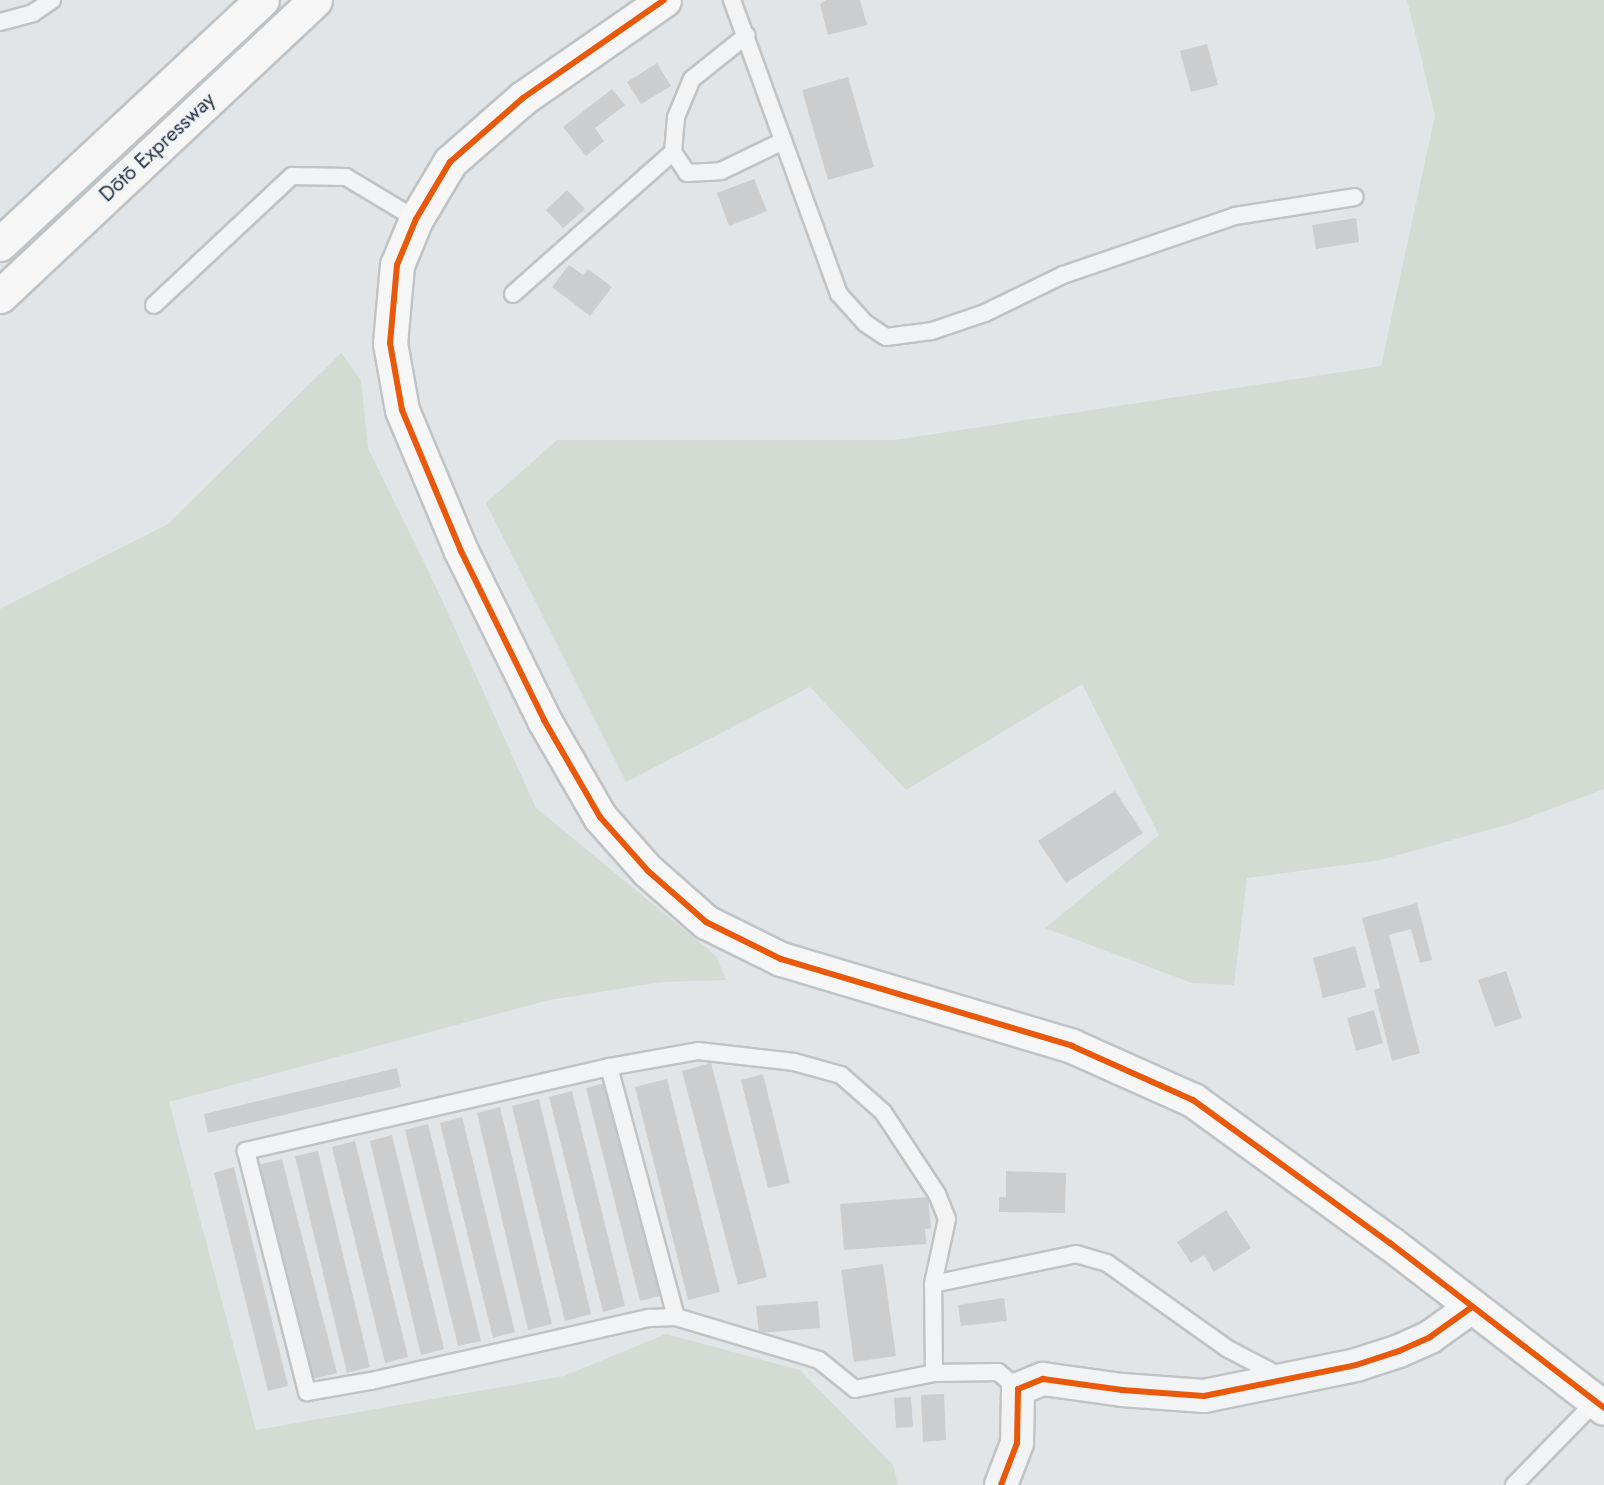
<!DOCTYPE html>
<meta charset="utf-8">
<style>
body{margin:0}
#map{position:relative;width:1604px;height:1485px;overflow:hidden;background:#e2e5e7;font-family:Jost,sans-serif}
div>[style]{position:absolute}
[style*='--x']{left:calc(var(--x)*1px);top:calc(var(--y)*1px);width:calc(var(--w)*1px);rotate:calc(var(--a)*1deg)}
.green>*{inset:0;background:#d3dbd3}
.building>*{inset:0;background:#cbcdcf}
.roads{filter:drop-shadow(2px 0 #c0c3c5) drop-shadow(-2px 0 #c0c3c5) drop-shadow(0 2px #c0c3c5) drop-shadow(0 -2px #c0c3c5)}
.lane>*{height:16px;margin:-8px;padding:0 8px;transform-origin:8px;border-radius:8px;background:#f2f3f4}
.street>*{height:32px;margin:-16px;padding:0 16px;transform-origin:16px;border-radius:16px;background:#f2f3f4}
.secondary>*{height:33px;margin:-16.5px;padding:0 16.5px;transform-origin:16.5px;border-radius:16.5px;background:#f6f6f7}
.highway>*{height:33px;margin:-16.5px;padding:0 16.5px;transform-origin:16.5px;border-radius:16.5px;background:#f6f6f7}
.cycleway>*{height:6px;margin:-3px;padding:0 3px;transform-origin:3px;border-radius:3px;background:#e8590c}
span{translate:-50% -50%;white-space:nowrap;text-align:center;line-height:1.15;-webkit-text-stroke:4.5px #f0f3f7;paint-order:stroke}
.street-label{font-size:21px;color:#293441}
</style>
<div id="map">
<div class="green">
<div style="clip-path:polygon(1407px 0,1604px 0,1604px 789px,1513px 823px,1381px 860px,1247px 878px,1234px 985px,1192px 983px,1045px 928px,1159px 835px,1082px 684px,906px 790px,810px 687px,626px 782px,486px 503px,557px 440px,895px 440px,1381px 366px,1435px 115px)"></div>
<div style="clip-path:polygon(341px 353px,361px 380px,368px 448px,436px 587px,536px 808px,716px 956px,726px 980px,662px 982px,549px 1000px,169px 1102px,256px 1430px,564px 1376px,666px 1334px,800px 1370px,893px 1465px,898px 1485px,0 1485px,0 609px,168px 524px)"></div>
</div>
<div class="building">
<div style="clip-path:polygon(826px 0,860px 0,867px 25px,828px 35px,820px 4px)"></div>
<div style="clip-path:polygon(1207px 44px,1218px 85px,1191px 92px,1180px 51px)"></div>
<div style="clip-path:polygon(657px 63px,671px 86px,641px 104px,627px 82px)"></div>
<div style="clip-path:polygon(848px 77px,874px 167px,828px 180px,802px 90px)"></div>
<div style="clip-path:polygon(612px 89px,625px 105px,595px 128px,604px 141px,586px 156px,563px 127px)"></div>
<div style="clip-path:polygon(754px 179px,767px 211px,729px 226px,717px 193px)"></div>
<div style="clip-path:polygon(567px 190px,585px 209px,563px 228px,546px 210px)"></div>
<div style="clip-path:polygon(1356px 218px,1359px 242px,1316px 249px,1312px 225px)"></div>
<div style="clip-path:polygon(569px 265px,583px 275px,588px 269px,612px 287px,590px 316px,552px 287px)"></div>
<div style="clip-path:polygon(1115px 791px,1143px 833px,1066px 883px,1038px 841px)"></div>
<div style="clip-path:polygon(1417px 903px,1432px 960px,1420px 963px,1411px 929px,1389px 935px,1420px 1053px,1392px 1061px,1374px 990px,1380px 988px,1362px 918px)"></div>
<div style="clip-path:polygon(1355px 946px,1366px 987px,1323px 998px,1313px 958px)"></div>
<div style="clip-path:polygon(1506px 971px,1522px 1018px,1495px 1027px,1478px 980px)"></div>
<div style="clip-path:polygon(1374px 1010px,1383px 1043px,1356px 1051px,1347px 1018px)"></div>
<div style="clip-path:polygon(711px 1063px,767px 1277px,738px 1285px,682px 1071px)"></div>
<div style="clip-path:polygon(397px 1068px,401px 1087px,208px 1133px,204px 1114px)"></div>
<div style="clip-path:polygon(763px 1074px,790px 1183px,768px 1188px,741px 1080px)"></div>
<div style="clip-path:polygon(667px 1079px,720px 1292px,688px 1300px,635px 1087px)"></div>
<div style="clip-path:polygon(609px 1082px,664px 1295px,640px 1301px,586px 1088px)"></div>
<div style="clip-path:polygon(572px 1091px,625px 1306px,603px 1312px,549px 1097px)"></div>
<div style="clip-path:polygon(539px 1099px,591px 1314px,565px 1321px,512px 1106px)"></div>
<div style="clip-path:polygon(500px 1107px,552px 1324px,528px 1330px,477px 1113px)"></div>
<div style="clip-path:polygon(462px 1117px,515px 1332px,493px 1338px,440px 1123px)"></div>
<div style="clip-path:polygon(428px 1124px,481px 1341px,458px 1346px,405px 1130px)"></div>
<div style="clip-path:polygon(392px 1135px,444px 1349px,421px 1355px,370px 1141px)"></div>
<div style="clip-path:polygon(355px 1141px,408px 1357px,385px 1363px,332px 1147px)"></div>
<div style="clip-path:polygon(318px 1151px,370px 1367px,347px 1373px,295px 1156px)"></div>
<div style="clip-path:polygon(282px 1159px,337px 1373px,313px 1379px,258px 1165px)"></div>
<div style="clip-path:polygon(234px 1167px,288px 1386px,268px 1391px,214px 1173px)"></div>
<div style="clip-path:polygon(1006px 1171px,1066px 1173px,1065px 1213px,999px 1212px,999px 1197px,1006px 1197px)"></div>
<div style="clip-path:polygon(928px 1197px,931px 1228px,925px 1229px,926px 1244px,844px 1250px,840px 1204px)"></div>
<div style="clip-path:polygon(1226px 1210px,1251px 1248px,1214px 1272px,1204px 1255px,1191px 1263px,1177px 1242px)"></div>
<div style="clip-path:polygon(883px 1264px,896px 1356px,854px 1362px,841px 1270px)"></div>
<div style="clip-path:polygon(1004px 1298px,1007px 1321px,961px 1326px,958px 1305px)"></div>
<div style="clip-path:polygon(818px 1301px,820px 1328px,759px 1333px,756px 1306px)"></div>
<div style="clip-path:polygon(944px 1394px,946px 1440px,923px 1442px,921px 1395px)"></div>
<div style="clip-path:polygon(911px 1397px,913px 1427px,896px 1428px,894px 1398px)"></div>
</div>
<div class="roads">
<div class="lane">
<div style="--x:732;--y:0;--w:313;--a:70"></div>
<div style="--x:839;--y:294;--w:39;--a:48"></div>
<div style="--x:865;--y:323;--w:25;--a:34"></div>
<div style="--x:886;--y:337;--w:46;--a:-7.4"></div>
<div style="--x:932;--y:331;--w:56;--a:-18.8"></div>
<div style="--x:985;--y:313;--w:87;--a:-26"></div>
<div style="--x:1063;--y:275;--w:182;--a:-18.9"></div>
<div style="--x:1235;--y:216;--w:121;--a:-9"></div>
<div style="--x:0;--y:22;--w:34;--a:-15"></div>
<div style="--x:33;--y:13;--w:23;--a:-34"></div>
<div style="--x:673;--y:152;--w:25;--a:56"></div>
<div style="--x:687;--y:173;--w:34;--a:-3"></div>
<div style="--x:721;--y:171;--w:69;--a:-25.8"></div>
<div style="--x:513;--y:294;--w:214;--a:-41.6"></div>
<div style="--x:673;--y:152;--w:35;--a:-85"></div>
<div style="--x:676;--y:117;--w:41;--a:-67.2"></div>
<div style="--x:692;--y:79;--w:70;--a:-38.7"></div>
<div style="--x:154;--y:305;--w:189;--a:-43.1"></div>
<div style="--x:292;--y:176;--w:54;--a:1.1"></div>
<div style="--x:346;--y:177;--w:82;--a:31"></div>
<div style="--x:609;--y:1067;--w:373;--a:167"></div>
<div style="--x:246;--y:1151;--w:249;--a:75.8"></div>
<div style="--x:307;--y:1392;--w:65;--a:-9.8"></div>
<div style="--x:371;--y:1381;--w:285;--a:-12.8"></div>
<div style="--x:649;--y:1318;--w:27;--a:-2"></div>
<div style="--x:676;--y:1317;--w:149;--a:16.7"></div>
<div style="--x:819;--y:1360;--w:46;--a:38.9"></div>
<div style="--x:855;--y:1389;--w:81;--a:-11.4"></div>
<div style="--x:934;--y:1373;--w:64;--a:-0.9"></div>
<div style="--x:998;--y:1372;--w:26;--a:40"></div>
<div style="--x:676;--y:1317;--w:259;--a:-105"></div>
<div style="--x:609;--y:1067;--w:90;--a:-10.2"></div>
<div style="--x:698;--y:1051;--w:97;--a:6.5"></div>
<div style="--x:794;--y:1062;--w:49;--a:15.5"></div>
<div style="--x:841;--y:1075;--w:56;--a:41.4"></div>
<div style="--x:883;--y:1112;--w:98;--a:56.6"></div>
<div style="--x:937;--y:1194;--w:27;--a:68"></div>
<div style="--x:947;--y:1219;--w:66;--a:102.2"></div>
<div style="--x:934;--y:1373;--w:89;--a:-90.6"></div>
<div style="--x:933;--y:1284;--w:146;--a:-11.8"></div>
<div style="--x:1076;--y:1254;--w:32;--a:16"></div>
<div style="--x:1107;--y:1263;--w:148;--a:35.4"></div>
<div style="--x:1228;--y:1349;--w:63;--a:27.4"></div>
<div style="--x:1514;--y:1485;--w:116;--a:-45.7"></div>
</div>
<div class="street">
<div style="--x:1001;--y:1485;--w:45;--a:-69.1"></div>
<div style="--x:1017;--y:1443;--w:54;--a:-88.9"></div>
<div style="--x:1018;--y:1389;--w:27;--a:-22"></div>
<div style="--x:1043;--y:1379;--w:80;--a:7.9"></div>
<div style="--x:1122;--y:1390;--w:82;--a:4.2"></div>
<div style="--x:1204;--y:1396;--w:155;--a:-11.5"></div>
<div style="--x:1356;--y:1365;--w:45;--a:-18"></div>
<div style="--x:1399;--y:1351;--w:34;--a:-24"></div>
<div style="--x:1430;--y:1337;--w:52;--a:-35.5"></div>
</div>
<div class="secondary">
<div style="--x:664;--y:0;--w:172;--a:145.2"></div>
<div style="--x:523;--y:98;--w:97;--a:138.8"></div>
<div style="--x:450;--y:162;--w:66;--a:120.8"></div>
<div style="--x:416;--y:219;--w:50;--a:112.4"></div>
<div style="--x:397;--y:265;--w:78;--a:95.1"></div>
<div style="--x:390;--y:343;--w:68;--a:79.8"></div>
<div style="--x:402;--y:410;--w:153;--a:67.3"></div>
<div style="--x:461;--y:551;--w:188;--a:63.8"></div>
<div style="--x:544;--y:720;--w:112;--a:60"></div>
<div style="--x:600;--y:817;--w:72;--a:48.4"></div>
<div style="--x:648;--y:871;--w:77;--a:41.3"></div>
<div style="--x:706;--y:922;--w:84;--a:26.3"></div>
<div style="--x:781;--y:959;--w:304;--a:16.6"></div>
<div style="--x:1072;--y:1046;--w:133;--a:24.1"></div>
<div style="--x:1193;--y:1100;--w:243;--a:36"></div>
<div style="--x:1390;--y:1243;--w:270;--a:37.6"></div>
</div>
<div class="highway">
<div style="--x:0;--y:244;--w:358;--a:-43"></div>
<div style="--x:0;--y:296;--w:432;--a:-43.2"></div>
</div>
</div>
<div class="cycleway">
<div style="--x:664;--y:0;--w:172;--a:145.2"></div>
<div style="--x:523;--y:98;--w:97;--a:138.8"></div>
<div style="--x:450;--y:162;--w:66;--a:120.8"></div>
<div style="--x:416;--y:219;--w:50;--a:112.4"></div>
<div style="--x:397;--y:265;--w:78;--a:95.1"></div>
<div style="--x:390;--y:343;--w:68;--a:79.8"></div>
<div style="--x:402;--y:410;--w:153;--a:67.3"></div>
<div style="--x:461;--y:551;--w:188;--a:63.8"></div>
<div style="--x:544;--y:720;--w:112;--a:60"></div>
<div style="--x:600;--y:817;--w:72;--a:48.4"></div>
<div style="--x:648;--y:871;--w:77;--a:41.3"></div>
<div style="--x:706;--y:922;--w:84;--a:26.3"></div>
<div style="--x:781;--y:959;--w:304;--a:16.6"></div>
<div style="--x:1072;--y:1046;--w:133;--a:24.1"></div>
<div style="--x:1193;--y:1100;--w:243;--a:36"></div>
<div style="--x:1390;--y:1243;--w:270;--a:37.6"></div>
<div style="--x:1001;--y:1485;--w:45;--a:-69.1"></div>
<div style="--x:1017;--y:1443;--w:54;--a:-88.9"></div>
<div style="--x:1018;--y:1389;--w:27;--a:-22"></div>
<div style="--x:1043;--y:1379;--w:80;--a:7.9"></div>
<div style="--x:1122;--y:1390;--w:82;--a:4.2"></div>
<div style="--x:1204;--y:1396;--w:155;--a:-11.5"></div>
<div style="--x:1356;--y:1365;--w:45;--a:-18"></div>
<div style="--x:1399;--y:1351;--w:34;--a:-24"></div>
<div style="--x:1430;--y:1337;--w:52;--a:-35.5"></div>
</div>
<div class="street-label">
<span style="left:157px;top:147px;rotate:-43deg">Dōtō Expressway</span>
</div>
</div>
